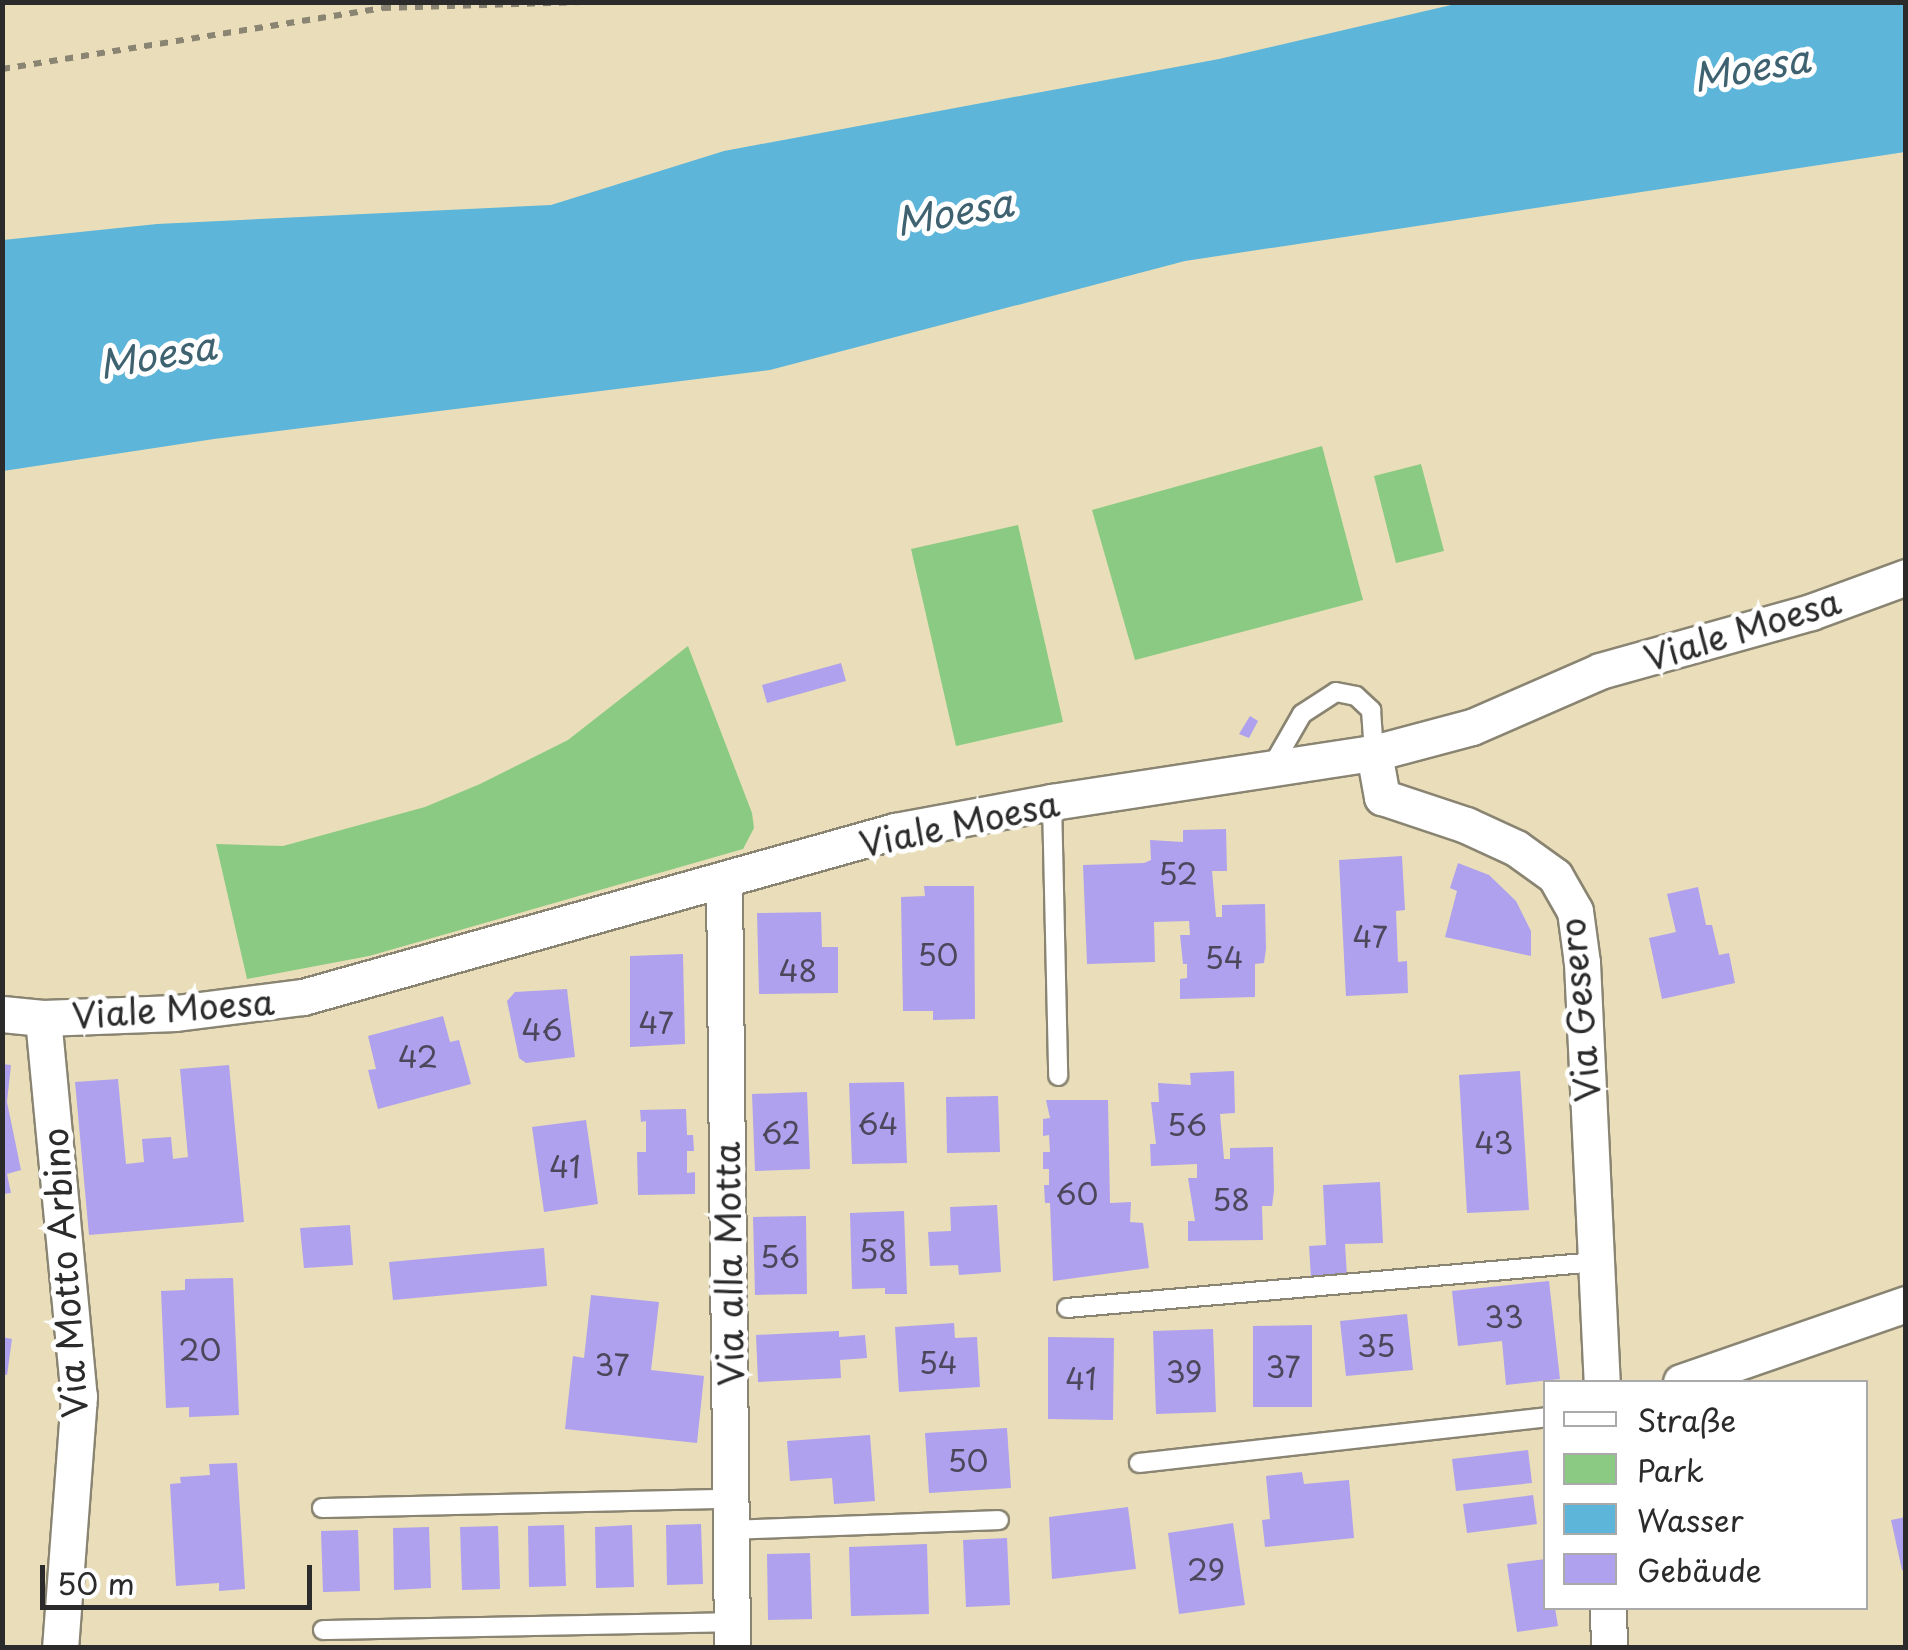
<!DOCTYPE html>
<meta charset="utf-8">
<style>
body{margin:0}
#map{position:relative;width:1908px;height:1650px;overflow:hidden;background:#e9deb9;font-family:"Playpen Sans",sans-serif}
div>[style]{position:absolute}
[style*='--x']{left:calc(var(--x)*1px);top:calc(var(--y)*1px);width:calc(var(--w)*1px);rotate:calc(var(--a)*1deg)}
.green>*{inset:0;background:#8aca82}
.water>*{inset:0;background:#5db5da}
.building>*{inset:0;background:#afa1ed}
.path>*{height:6px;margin-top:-3px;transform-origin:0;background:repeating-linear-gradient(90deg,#8a8472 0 8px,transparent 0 16px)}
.roads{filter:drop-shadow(2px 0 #8a8472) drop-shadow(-2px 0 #8a8472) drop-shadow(0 2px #8a8472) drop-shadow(0 -2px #8a8472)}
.service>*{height:18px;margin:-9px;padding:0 9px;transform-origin:9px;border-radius:9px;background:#fff}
.minor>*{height:35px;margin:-17.5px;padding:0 17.5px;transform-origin:17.5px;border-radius:17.5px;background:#fff}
span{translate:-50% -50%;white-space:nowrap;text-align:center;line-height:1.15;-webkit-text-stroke:10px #fff;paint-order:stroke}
.number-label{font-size:30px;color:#4c485c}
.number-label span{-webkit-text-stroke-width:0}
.street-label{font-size:35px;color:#2b2b2b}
.water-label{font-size:38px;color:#3f6271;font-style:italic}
.frame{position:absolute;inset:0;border:5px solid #2b2b2b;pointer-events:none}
.legend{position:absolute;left:1543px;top:1380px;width:325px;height:230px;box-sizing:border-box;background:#fff;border:2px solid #aaa;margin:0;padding:12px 18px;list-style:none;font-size:30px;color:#2b2b2b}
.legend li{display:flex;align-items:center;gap:20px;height:50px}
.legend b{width:50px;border:2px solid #aaa}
.scale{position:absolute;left:40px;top:1565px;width:272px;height:45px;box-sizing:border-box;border:5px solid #2b2b2b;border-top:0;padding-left:12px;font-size:30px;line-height:35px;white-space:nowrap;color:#2b2b2b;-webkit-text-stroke:8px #fff;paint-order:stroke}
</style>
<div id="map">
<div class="green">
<div style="clip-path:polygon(1322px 446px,1363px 600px,1135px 660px,1092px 510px)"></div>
<div style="clip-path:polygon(1421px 464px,1444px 551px,1396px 563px,1374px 476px)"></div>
<div style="clip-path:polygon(1018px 525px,1063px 722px,956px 746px,911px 549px)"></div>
<div style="clip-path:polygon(688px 646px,752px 813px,754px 828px,743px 849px,369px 956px,247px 979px,216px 844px,283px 846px,425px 807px,480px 784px,568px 740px)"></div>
</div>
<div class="water">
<div style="clip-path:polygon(1464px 2px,1905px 3px,1905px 152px,1185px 261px,770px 370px,214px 439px,3px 471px,3px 240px,157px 224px,551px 205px,724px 151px,1219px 59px)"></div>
</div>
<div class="building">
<div style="clip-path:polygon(841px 663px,846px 681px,767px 703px,762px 685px)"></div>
<div style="clip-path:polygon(1250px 716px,1258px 721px,1249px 738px,1239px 734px)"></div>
<div style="clip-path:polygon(1226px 829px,1227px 871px,1212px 871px,1216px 917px,1222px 917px,1222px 905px,1265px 904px,1266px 949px,1264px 963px,1255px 964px,1255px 997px,1180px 999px,1180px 979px,1187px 978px,1187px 964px,1183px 964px,1180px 935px,1190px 935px,1189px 921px,1154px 922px,1155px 962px,1087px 964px,1083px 865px,1144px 863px,1151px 860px,1150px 840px,1183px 842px,1183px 830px)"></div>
<div style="clip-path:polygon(1402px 856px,1405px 910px,1396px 911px,1398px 962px,1407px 961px,1408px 993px,1346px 996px,1339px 860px)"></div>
<div style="clip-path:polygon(1458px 863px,1489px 875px,1516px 901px,1531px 931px,1531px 956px,1445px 937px,1457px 891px,1450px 888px)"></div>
<div style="clip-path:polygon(924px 886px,974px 886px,975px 1019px,933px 1020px,933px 1011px,903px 1011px,901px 897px,925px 896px)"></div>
<div style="clip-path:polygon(1698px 887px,1706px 925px,1712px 925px,1719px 955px,1729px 953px,1735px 983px,1662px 999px,1649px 938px,1676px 932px,1667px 894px)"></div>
<div style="clip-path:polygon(821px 912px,822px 947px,838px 947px,838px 993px,759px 994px,757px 913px)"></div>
<div style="clip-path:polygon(683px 954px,685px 1044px,630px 1047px,630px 956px)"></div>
<div style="clip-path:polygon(567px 989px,575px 1057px,526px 1063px,519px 1058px,507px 1001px,515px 992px)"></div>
<div style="clip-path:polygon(443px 1016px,450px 1042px,459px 1040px,471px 1084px,378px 1109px,368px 1070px,376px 1069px,368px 1036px)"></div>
<div style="clip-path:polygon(2px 1064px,11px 1065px,7px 1102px,21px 1170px,7px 1174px,11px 1193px,2px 1194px)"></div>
<div style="clip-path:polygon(229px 1065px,244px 1222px,89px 1235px,75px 1082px,118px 1079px,126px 1164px,144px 1162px,142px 1139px,171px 1137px,173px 1159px,188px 1157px,180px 1069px)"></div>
<div style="clip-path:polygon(1234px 1071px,1235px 1113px,1220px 1114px,1224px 1159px,1230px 1159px,1230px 1148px,1273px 1147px,1274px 1191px,1272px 1206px,1262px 1206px,1263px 1240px,1188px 1241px,1188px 1221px,1195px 1221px,1188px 1178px,1197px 1178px,1197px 1164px,1151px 1166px,1150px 1144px,1156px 1144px,1151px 1102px,1159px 1102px,1158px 1083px,1191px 1085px,1190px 1073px)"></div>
<div style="clip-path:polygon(1520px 1071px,1529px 1210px,1467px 1213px,1459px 1075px)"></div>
<div style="clip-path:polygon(904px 1082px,907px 1163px,852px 1164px,849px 1083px)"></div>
<div style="clip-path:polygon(807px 1092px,810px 1169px,755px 1171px,752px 1094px)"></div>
<div style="clip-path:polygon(998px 1096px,1000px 1152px,947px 1153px,946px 1097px)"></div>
<div style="clip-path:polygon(1046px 1100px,1108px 1100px,1110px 1203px,1131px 1202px,1130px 1222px,1143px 1223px,1149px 1268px,1053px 1281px,1050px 1203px,1045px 1203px,1044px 1185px,1049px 1185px,1049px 1169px,1043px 1169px,1043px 1152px,1050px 1152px,1049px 1135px,1043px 1136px,1043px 1119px,1050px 1118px)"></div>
<div style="clip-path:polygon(686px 1109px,687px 1135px,693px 1135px,694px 1151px,687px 1151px,687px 1173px,695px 1172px,695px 1194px,638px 1195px,637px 1152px,646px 1152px,646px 1121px,641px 1122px,640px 1110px)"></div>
<div style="clip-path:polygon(586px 1120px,598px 1204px,544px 1212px,532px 1127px)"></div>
<div style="clip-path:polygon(1380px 1182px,1383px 1243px,1345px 1244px,1347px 1276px,1311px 1278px,1309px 1246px,1326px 1245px,1323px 1185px)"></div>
<div style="clip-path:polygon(997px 1205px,1001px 1272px,959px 1275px,958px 1265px,930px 1266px,928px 1232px,951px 1231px,950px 1207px)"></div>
<div style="clip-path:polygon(904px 1211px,907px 1294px,885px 1294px,885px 1288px,852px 1289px,850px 1213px)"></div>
<div style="clip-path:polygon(806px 1216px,807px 1294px,755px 1295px,753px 1217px)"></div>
<div style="clip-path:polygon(350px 1225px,353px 1265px,304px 1268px,300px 1228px)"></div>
<div style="clip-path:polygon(544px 1248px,547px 1286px,393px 1300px,389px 1262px)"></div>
<div style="clip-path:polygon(233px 1278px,239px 1415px,189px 1417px,189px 1407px,166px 1408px,161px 1291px,185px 1290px,185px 1279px)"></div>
<div style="clip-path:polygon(1549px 1281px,1560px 1379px,1506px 1385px,1502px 1341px,1458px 1346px,1452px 1291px)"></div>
<div style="clip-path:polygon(591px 1295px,659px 1302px,651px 1370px,704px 1376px,697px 1443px,565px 1429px,573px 1356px,584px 1358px)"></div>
<div style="clip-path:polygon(1407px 1314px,1413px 1370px,1346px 1376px,1340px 1321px)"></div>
<div style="clip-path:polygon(954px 1323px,955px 1338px,977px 1337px,980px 1387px,899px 1392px,895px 1327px)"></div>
<div style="clip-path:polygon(1312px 1325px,1312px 1407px,1253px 1407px,1253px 1326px)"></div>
<div style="clip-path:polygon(1213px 1329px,1216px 1412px,1156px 1414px,1153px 1331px)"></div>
<div style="clip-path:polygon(839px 1331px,839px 1337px,865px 1335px,867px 1358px,840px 1360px,841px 1378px,758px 1382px,756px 1335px)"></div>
<div style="clip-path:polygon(2px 1337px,12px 1339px,7px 1375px,2px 1374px)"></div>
<div style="clip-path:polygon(1048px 1337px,1114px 1338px,1113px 1420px,1048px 1419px)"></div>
<div style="clip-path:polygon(1007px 1428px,1011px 1488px,929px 1493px,925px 1433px)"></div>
<div style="clip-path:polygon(870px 1435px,875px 1501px,834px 1504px,832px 1478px,790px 1481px,787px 1441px)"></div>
<div style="clip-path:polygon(1528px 1450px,1532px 1483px,1456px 1491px,1452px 1459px)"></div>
<div style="clip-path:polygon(237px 1463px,245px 1589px,219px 1591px,219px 1583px,176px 1586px,170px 1484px,181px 1483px,180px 1477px,210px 1475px,209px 1464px)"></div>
<div style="clip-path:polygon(1302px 1472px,1304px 1484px,1349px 1480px,1354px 1538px,1265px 1547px,1262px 1520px,1270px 1519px,1266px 1476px)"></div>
<div style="clip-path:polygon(1533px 1495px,1537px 1524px,1467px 1533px,1463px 1504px)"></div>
<div style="clip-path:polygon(1128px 1507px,1136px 1569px,1052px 1579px,1049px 1517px)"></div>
<div style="clip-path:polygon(1906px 1517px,1906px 1569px,1902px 1570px,1891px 1520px)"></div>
<div style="clip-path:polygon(1233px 1523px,1245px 1605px,1179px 1614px,1168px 1533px)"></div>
<div style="clip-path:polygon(701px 1524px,703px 1584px,667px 1585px,666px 1525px)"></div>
<div style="clip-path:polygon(564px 1525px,566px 1586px,529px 1587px,528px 1526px)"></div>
<div style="clip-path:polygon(632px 1525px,634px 1587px,596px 1588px,595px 1527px)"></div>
<div style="clip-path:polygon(498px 1526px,500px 1589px,462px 1590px,460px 1527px)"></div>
<div style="clip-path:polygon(429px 1527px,431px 1588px,394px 1590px,393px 1528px)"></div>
<div style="clip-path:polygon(358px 1530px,360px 1591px,323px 1592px,321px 1531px)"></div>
<div style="clip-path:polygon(1007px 1538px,1010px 1605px,966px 1607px,963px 1540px)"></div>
<div style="clip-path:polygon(927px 1544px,929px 1614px,851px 1616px,849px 1547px)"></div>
<div style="clip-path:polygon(810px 1553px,812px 1619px,768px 1620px,767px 1554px)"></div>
<div style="clip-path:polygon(1546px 1559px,1546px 1608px,1555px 1608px,1558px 1626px,1517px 1632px,1507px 1564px)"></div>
</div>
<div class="path">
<div style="--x:2;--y:69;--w:386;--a:-9.1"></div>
<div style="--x:383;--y:8;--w:207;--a:-1.7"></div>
</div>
<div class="roads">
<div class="service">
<div style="--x:1271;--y:768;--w:62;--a:-60.1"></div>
<div style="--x:1302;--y:714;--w:40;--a:-32.9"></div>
<div style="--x:1336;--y:692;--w:20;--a:11"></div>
<div style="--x:1356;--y:696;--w:21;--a:43"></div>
<div style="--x:1371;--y:710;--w:43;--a:86"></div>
<div style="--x:1052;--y:802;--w:274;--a:88.7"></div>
<div style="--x:1067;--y:1308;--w:531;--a:-4.97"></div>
<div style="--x:1139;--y:1463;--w:410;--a:-6.4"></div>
<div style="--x:322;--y:1508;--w:408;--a:-1.3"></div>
<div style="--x:731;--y:1530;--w:268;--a:-2.1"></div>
<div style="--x:323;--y:1630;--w:409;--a:-1.1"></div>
</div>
<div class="minor">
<div style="--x:1374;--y:753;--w:45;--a:79.7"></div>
<div style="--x:1382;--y:797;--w:89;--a:18.4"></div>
<div style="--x:1466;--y:825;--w:55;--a:24.7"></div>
<div style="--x:1516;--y:848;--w:48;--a:35.7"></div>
<div style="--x:1555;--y:876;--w:40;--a:60.3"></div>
<div style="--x:1575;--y:911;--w:52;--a:82.3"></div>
<div style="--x:1582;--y:963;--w:419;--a:87.3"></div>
<div style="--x:724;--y:881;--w:767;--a:89.4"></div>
<div style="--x:2;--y:1014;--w:41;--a:5.6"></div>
<div style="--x:43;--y:1018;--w:133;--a:-2.2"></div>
<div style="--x:176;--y:1013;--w:128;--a:-7.2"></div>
<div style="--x:303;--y:997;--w:615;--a:-15.66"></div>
<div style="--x:895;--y:831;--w:160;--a:-10.5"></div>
<div style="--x:1052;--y:802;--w:326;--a:-8.7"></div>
<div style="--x:1374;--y:753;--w:101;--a:-14.9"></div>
<div style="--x:1472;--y:727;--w:140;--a:-23.6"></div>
<div style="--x:1600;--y:671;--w:219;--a:-15.6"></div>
<div style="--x:1811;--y:612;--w:101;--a:-20.2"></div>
<div style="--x:43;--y:1018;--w:380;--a:84.6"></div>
<div style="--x:79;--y:1396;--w:253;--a:94.3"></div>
<div style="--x:1681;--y:1382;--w:238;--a:-19.1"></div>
<div style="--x:1608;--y:1608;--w:40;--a:88.6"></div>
</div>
</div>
<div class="number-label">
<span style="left:1178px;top:873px">52</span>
<span style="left:1370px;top:936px">47</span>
<span style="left:938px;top:954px">50</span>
<span style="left:1224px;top:957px">54</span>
<span style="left:798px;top:970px">48</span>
<span style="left:656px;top:1022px">47</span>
<span style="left:542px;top:1029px">46</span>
<span style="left:418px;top:1056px">42</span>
<span style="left:878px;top:1123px">64</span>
<span style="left:1187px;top:1124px">56</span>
<span style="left:781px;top:1132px">62</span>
<span style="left:1494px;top:1142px">43</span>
<span style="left:565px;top:1166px">41</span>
<span style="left:1077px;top:1193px">60</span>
<span style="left:1231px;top:1199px">58</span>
<span style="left:878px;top:1250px">58</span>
<span style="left:780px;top:1256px">56</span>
<span style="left:1504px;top:1316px">33</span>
<span style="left:1376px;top:1345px">35</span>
<span style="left:200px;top:1349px">20</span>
<span style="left:938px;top:1362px">54</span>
<span style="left:612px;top:1364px">37</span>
<span style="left:1283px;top:1366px">37</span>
<span style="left:1184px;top:1371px">39</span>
<span style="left:1081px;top:1378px">41</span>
<span style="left:968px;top:1460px">50</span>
<span style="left:1206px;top:1569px">29</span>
</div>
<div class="street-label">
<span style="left:1742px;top:629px;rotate:-17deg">Viale Moesa</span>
<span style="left:959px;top:823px;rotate:-12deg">Viale Moesa</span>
<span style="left:173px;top:1008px;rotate:-4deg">Viale Moesa</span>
<span style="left:1579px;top:1010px;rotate:-95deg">Via Gesero</span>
<span style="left:728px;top:1264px;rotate:-91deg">Via alla Motta</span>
<span style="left:64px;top:1273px;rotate:-94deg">Via Motto Arbino</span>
</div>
<div class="water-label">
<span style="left:1751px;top:67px;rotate:-10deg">Moesa</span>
<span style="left:954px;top:211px;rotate:-10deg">Moesa</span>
<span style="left:157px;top:354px;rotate:-10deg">Moesa</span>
</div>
<div class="frame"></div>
<ul class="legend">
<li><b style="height:12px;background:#fff"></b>Straße</li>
<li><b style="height:28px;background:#8aca82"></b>Park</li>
<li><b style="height:28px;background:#5db5da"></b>Wasser</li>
<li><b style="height:28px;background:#afa1ed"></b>Gebäude</li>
</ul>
<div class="scale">50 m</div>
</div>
